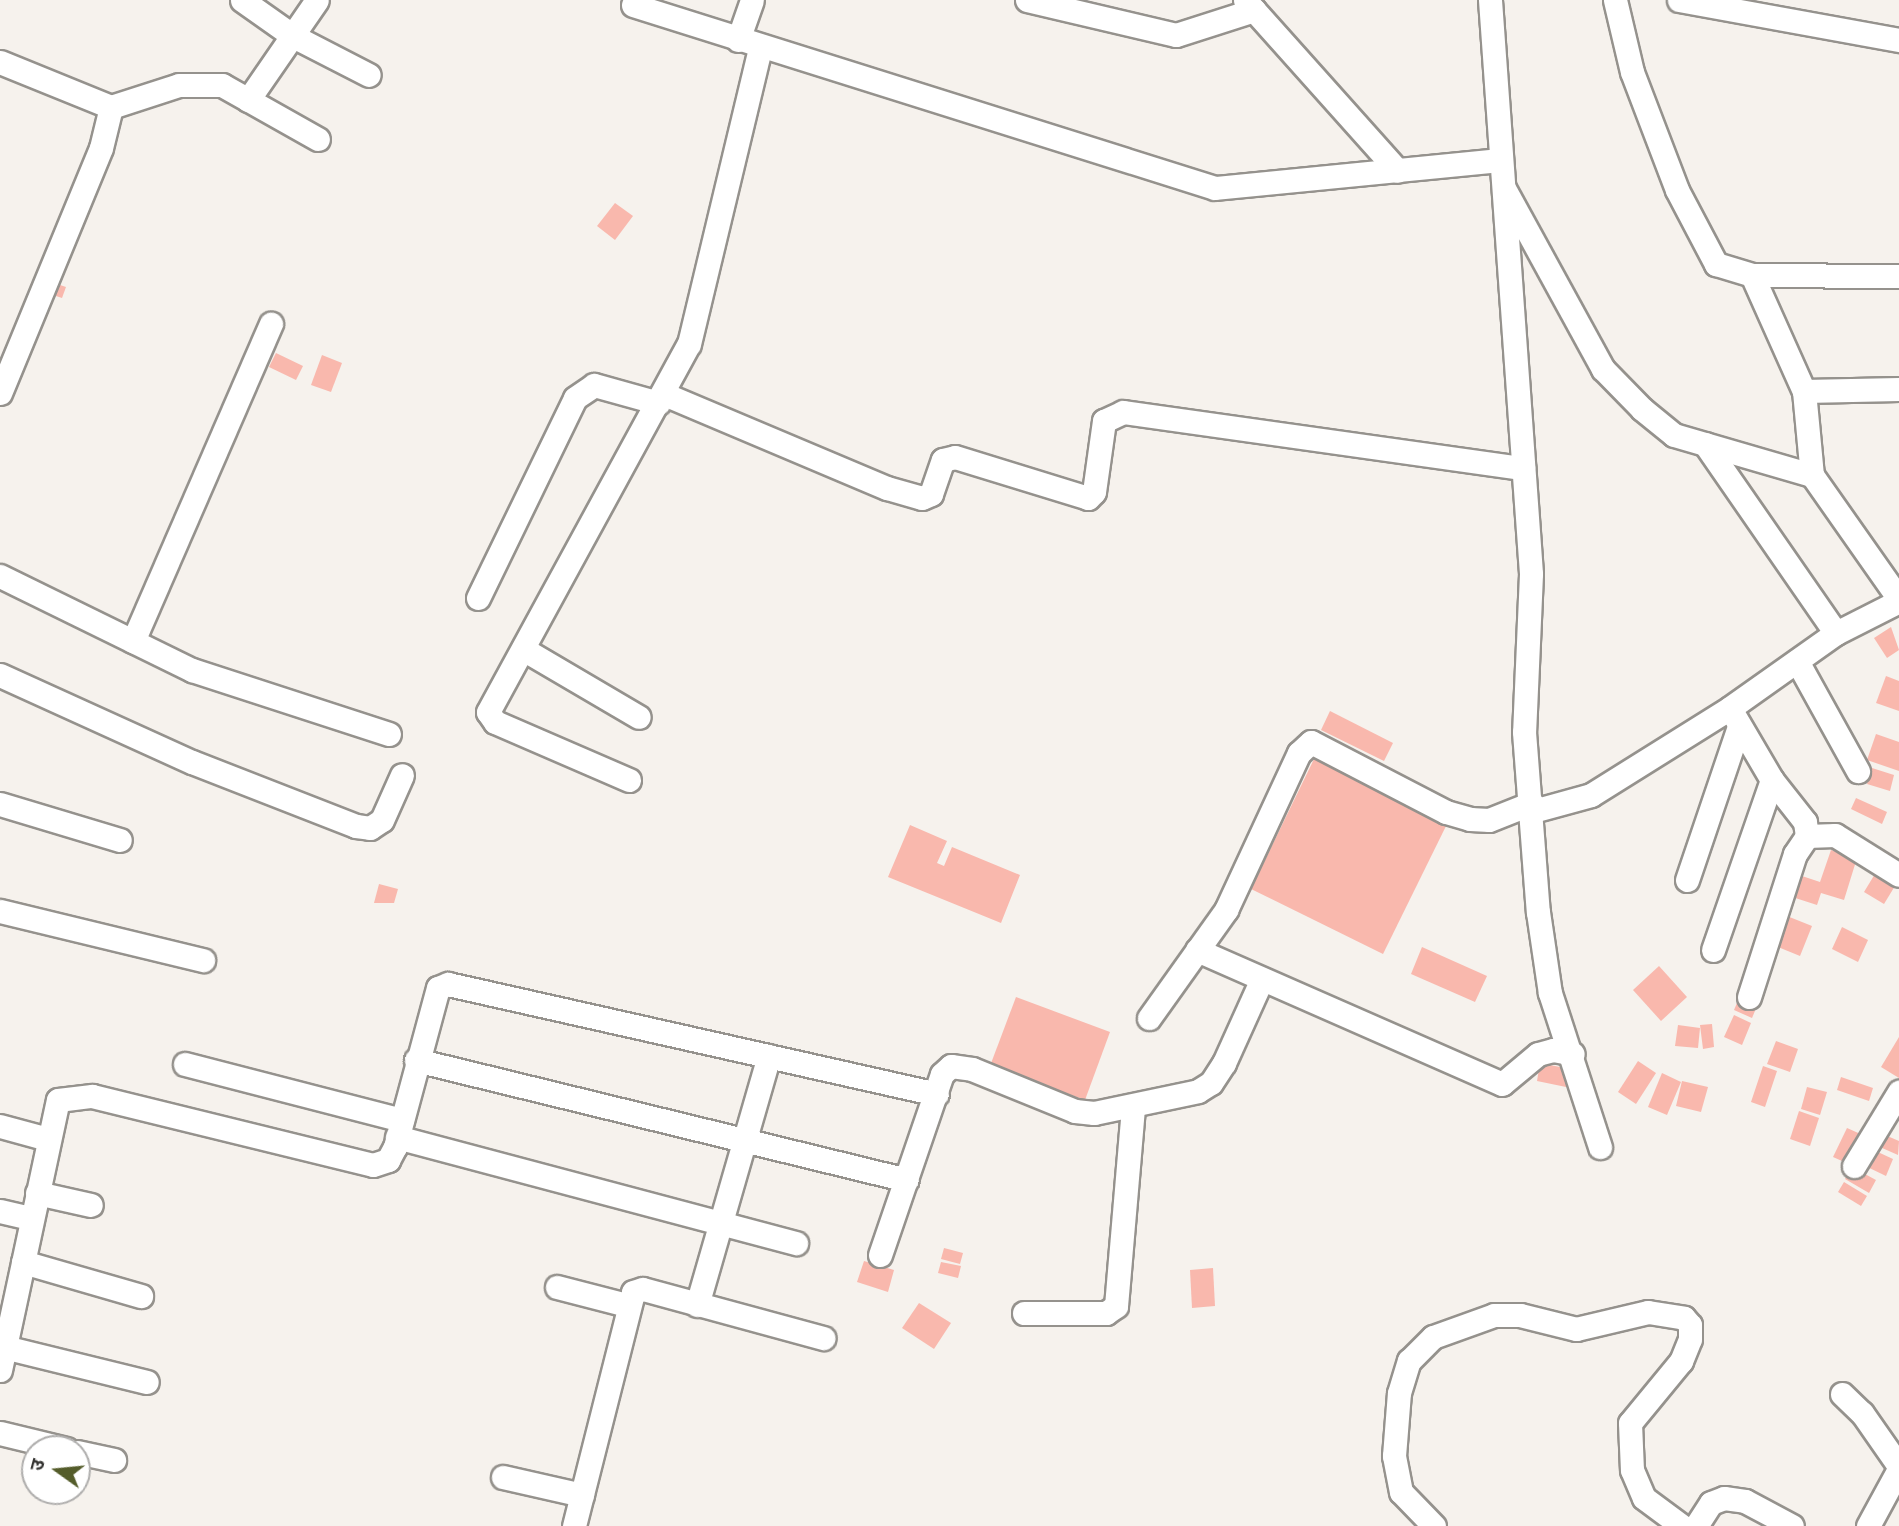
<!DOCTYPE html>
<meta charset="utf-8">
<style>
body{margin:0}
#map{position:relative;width:1899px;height:1526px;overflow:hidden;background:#f6f2ed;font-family:Rubik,"Noto Sans Devanagari",sans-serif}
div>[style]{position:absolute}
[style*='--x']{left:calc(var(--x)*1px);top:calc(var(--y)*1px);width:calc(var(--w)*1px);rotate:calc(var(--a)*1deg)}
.building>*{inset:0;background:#f9b8ad}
.roads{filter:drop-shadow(2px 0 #95928d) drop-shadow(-2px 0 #95928d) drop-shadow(0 2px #95928d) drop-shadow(0 -2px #95928d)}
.minor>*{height:23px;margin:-11.5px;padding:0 11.5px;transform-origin:11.5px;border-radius:11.5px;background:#fff}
span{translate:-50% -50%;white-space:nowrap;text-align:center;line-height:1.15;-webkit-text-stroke:6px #fff;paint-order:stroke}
.north{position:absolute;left:21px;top:1435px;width:70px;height:70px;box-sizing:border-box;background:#fff;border:2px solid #afaead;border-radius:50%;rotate:285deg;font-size:19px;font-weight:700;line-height:28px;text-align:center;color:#363533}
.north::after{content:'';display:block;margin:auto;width:24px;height:32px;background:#545c2a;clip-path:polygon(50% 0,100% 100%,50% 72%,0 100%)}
</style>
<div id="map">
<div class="building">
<div style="clip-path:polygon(615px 203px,633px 216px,615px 240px,597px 226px)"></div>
<div style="clip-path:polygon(57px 284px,66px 287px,62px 298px,53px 295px)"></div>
<div style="clip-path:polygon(276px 353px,303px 366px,296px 380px,269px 367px)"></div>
<div style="clip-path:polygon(322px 355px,342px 363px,331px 392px,311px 385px)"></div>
<div style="clip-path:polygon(1891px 627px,1899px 650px,1887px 658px,1874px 638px)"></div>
<div style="clip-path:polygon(1886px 676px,1899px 681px,1899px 711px,1876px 703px)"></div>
<div style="clip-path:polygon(1330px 711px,1393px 743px,1384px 761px,1321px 730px)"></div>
<div style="clip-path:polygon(1876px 734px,1899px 742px,1899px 771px,1867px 760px)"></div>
<div style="clip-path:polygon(1315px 757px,1448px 822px,1383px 954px,1251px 889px)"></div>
<div style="clip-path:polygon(1872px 768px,1894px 775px,1890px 791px,1867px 784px)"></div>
<div style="clip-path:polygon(1856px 798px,1887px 812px,1882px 824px,1851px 809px)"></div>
<div style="clip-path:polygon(910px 825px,947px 841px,937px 863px,944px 866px,952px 847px,1020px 875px,1001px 923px,888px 877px)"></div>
<div style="clip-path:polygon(1831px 850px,1857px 858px,1844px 900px,1821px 893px,1817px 905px,1786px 895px,1793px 873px,1820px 882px)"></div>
<div style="clip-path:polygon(1878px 869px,1898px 881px,1884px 904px,1864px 892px)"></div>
<div style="clip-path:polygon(379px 884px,398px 889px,394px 903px,374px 903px)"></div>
<div style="clip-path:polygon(1782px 914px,1812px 926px,1800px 956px,1771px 944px)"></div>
<div style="clip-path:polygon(1842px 927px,1868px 940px,1858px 962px,1832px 949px)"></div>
<div style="clip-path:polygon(1422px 947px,1487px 976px,1475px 1002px,1411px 974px)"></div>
<div style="clip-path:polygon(1659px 966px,1687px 997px,1661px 1021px,1633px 990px)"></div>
<div style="clip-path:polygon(1016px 997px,1110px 1032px,1085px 1100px,990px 1066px)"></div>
<div style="clip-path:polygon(1739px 998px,1757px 1006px,1752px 1018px,1734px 1010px)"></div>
<div style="clip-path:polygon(1734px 1015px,1751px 1023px,1742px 1045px,1724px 1037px)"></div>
<div style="clip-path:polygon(1712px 1024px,1714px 1047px,1703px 1049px,1700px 1025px)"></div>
<div style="clip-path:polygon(1678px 1025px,1700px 1028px,1698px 1048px,1675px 1046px)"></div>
<div style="clip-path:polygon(1899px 1037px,1899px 1078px,1881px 1067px)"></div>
<div style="clip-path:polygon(1776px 1041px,1798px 1049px,1790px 1072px,1767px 1064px)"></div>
<div style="clip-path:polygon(1638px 1061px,1656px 1073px,1636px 1104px,1618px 1092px)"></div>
<div style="clip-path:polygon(1540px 1063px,1570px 1069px,1566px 1087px,1537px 1081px)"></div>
<div style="clip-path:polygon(1763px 1066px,1777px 1071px,1765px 1107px,1751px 1102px)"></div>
<div style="clip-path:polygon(1662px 1073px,1681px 1082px,1667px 1115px,1648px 1107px)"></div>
<div style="clip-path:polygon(1841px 1077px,1873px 1088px,1869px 1101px,1837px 1090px)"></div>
<div style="clip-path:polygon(1682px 1081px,1708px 1087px,1701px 1112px,1676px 1106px)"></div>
<div style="clip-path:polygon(1807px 1087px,1827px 1092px,1820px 1115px,1801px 1109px)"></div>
<div style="clip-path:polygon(1799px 1111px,1819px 1118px,1810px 1146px,1790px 1139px)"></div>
<div style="clip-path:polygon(1847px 1128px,1865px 1136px,1851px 1165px,1833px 1157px)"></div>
<div style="clip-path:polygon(1878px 1132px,1899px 1141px,1898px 1155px,1873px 1144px)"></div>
<div style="clip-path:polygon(1867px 1147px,1893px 1159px,1886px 1176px,1859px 1163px)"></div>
<div style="clip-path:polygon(1852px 1167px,1876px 1180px,1869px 1193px,1845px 1179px)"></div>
<div style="clip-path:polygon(1844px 1182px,1867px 1196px,1861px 1206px,1838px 1192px)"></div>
<div style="clip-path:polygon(944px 1248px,963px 1253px,960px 1264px,941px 1259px)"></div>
<div style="clip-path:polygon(864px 1261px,894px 1270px,888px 1292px,857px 1282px)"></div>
<div style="clip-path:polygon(941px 1262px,961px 1266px,958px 1278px,938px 1273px)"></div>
<div style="clip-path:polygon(1213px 1268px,1215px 1306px,1192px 1308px,1190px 1270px)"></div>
<div style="clip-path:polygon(919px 1303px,951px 1323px,934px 1349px,902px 1328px)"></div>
</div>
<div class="roads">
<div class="minor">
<div style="--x:242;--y:0;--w:62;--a:35.2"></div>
<div style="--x:293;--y:36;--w:85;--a:27.2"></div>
<div style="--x:1027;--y:0;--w:153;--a:13.2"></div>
<div style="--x:1176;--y:35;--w:82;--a:-17.8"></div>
<div style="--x:1245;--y:0;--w:229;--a:48.2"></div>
<div style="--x:1490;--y:0;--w:575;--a:85.91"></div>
<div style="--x:1531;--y:574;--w:158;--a:92.5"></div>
<div style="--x:1524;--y:732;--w:181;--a:85.6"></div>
<div style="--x:1538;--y:912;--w:82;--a:81.6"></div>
<div style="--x:1550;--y:993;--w:162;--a:72"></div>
<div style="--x:1615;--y:0;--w:74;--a:76.7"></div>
<div style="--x:1632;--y:72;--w:126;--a:69.1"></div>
<div style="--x:1677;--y:190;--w:84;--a:62.2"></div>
<div style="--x:1716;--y:264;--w:38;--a:17"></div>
<div style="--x:1752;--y:275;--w:127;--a:65.9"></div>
<div style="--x:1804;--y:391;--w:84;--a:84.6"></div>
<div style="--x:1812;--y:475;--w:151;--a:54.9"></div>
<div style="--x:1679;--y:0;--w:224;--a:10.3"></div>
<div style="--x:633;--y:5;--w:610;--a:17.45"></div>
<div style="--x:1215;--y:188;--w:285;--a:-5.6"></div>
<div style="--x:738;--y:40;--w:42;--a:-70.7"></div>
<div style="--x:0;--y:62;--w:120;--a:22.1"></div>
<div style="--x:111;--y:107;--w:42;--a:103.7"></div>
<div style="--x:101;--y:148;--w:265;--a:112.4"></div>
<div style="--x:248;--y:100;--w:121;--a:-55.4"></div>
<div style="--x:111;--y:107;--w:71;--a:-17.9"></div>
<div style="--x:179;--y:85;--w:43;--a:0"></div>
<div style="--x:222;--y:85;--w:110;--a:29.4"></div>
<div style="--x:1505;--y:190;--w:204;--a:61.3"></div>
<div style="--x:1603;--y:369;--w:56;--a:45.7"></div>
<div style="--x:1642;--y:409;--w:41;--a:39.1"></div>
<div style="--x:1674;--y:435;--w:144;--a:16.2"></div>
<div style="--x:1752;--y:275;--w:147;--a:0.4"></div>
<div style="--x:1804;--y:391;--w:95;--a:-1.2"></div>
<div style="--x:664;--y:394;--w:242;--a:22.9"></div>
<div style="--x:887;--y:488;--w:36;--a:16"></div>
<div style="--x:922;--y:498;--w:10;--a:-24"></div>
<div style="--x:931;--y:494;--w:36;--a:-71"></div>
<div style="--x:943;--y:460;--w:12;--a:-14"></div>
<div style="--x:955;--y:457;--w:139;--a:17.1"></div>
<div style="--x:1088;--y:498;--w:8;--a:-45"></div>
<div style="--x:1094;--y:492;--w:72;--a:-82"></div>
<div style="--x:1104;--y:421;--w:21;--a:-25"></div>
<div style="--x:1123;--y:412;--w:404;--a:8"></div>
<div style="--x:1705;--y:444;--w:230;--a:55.3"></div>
<div style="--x:0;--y:576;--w:214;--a:26.1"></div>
<div style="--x:192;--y:670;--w:207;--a:18"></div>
<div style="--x:478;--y:598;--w:222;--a:-64.1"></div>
<div style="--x:575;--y:398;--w:23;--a:-34"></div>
<div style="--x:594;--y:385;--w:67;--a:15.5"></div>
<div style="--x:133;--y:641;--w:346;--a:-66.5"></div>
<div style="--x:523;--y:649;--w:134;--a:30.4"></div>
<div style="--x:1797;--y:661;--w:126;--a:61"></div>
<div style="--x:0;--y:675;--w:211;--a:24.4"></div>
<div style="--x:192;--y:762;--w:176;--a:21.3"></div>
<div style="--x:356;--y:826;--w:14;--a:8"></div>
<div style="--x:370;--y:828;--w:14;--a:-34"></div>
<div style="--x:382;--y:820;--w:49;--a:-66"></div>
<div style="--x:1735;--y:717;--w:73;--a:59.6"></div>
<div style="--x:1772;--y:780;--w:53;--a:51.8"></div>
<div style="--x:1805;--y:822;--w:14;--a:82"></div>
<div style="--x:629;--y:780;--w:146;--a:-156.6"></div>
<div style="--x:495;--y:722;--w:12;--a:-125"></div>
<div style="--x:488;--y:712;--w:419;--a:-61.4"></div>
<div style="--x:689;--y:344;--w:304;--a:-76.5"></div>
<div style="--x:0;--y:804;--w:125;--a:16.7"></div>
<div style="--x:1533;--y:811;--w:60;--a:-15.4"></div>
<div style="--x:1591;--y:795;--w:164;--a:-32"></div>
<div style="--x:1730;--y:708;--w:130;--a:-35.3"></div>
<div style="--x:1836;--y:633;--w:71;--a:-26.9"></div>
<div style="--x:1687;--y:880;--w:163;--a:-71.3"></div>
<div style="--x:0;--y:911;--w:209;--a:13.6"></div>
<div style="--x:1197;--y:950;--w:333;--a:23.7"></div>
<div style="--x:1502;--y:1084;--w:47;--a:-39.8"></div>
<div style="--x:1538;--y:1054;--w:16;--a:-15"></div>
<div style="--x:1553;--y:1050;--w:20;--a:11"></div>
<div style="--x:1713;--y:950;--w:180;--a:-70.9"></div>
<div style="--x:1749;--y:997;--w:150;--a:-72.2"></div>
<div style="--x:1795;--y:854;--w:22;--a:-56"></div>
<div style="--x:1807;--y:836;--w:28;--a:-2"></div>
<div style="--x:1835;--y:835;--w:75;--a:32"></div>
<div style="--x:1149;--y:1018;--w:133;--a:-54.5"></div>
<div style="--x:1226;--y:910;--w:173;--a:-65.1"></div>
<div style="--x:1299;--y:753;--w:16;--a:-43"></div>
<div style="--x:1311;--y:742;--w:152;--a:27.4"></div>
<div style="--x:1446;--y:812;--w:25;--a:16"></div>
<div style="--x:1470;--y:819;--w:19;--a:3"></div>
<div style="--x:1489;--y:820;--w:46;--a:-21.6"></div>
<div style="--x:416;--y:1060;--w:505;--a:13.73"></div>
<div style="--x:185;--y:1064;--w:224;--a:14.5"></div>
<div style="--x:0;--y:1126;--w:50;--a:15.2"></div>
<div style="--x:397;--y:1137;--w:413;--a:14.9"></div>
<div style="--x:1854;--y:1166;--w:87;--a:-58.7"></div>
<div style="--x:37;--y:1193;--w:55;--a:12.5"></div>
<div style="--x:0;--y:1211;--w:32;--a:13"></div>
<div style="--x:880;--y:1255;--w:191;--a:-71.1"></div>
<div style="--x:942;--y:1074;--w:12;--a:-42"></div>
<div style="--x:951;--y:1066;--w:21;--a:8"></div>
<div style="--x:972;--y:1069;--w:111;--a:22.2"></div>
<div style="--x:1075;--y:1111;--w:19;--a:6"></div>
<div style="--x:1094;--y:1113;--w:106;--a:-11.9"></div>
<div style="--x:1198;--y:1091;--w:15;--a:-32"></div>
<div style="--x:1211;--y:1083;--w:24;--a:-57"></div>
<div style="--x:1224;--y:1063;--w:92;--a:-65.7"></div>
<div style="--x:23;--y:1262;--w:123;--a:16.1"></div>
<div style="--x:557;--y:1287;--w:72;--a:14.4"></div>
<div style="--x:697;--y:1305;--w:259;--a:-73.9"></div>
<div style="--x:1024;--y:1313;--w:82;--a:0"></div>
<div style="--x:1106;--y:1313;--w:12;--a:-35"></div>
<div style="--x:1116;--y:1306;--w:199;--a:-85.1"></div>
<div style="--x:0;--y:1346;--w:151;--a:13.8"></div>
<div style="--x:0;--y:1370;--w:276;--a:-77.9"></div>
<div style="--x:58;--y:1100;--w:34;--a:-7"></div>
<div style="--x:92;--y:1096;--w:289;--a:13.8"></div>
<div style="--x:373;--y:1165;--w:16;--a:-18"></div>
<div style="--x:388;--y:1160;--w:15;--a:-62"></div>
<div style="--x:395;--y:1147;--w:165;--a:-74.9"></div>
<div style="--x:438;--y:988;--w:11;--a:-22"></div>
<div style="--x:448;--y:984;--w:501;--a:12.68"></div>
<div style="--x:1842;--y:1394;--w:28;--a:44"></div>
<div style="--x:1862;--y:1413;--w:65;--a:55.1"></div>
<div style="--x:0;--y:1433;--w:68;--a:13.6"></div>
<div style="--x:77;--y:1452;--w:38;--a:12"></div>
<div style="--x:503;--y:1477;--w:81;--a:12.8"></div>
<div style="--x:574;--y:1526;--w:241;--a:-75.8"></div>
<div style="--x:633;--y:1292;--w:10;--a:-17"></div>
<div style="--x:643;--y:1289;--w:187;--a:15.2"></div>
<div style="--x:1434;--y:1526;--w:47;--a:-134.1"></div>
<div style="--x:1401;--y:1492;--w:37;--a:-101"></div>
<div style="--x:1394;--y:1456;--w:63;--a:-85.5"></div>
<div style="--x:1399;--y:1393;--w:34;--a:-73"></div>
<div style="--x:1409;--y:1361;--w:34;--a:-45"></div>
<div style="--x:1433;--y:1337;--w:65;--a:-19.8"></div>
<div style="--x:1494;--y:1315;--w:26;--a:0"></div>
<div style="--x:1520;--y:1315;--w:58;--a:14"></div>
<div style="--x:1576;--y:1329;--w:74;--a:-13.3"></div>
<div style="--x:1648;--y:1312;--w:36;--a:9"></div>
<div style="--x:1684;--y:1318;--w:9;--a:49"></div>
<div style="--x:1690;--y:1325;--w:14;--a:90"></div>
<div style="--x:1690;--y:1339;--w:24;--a:112"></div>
<div style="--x:1681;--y:1361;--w:80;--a:129.4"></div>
<div style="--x:1630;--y:1423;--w:47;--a:87.6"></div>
<div style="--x:1632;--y:1470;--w:30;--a:67"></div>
<div style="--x:1644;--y:1498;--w:47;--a:36.4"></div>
<div style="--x:1696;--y:1526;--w:27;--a:-57"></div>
<div style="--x:1711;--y:1503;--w:14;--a:-21"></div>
<div style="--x:1724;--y:1498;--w:21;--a:8"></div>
<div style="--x:1745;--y:1501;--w:53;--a:28"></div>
<div style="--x:1868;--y:1526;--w:65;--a:-61.5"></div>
</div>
</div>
<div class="north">उ</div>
</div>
